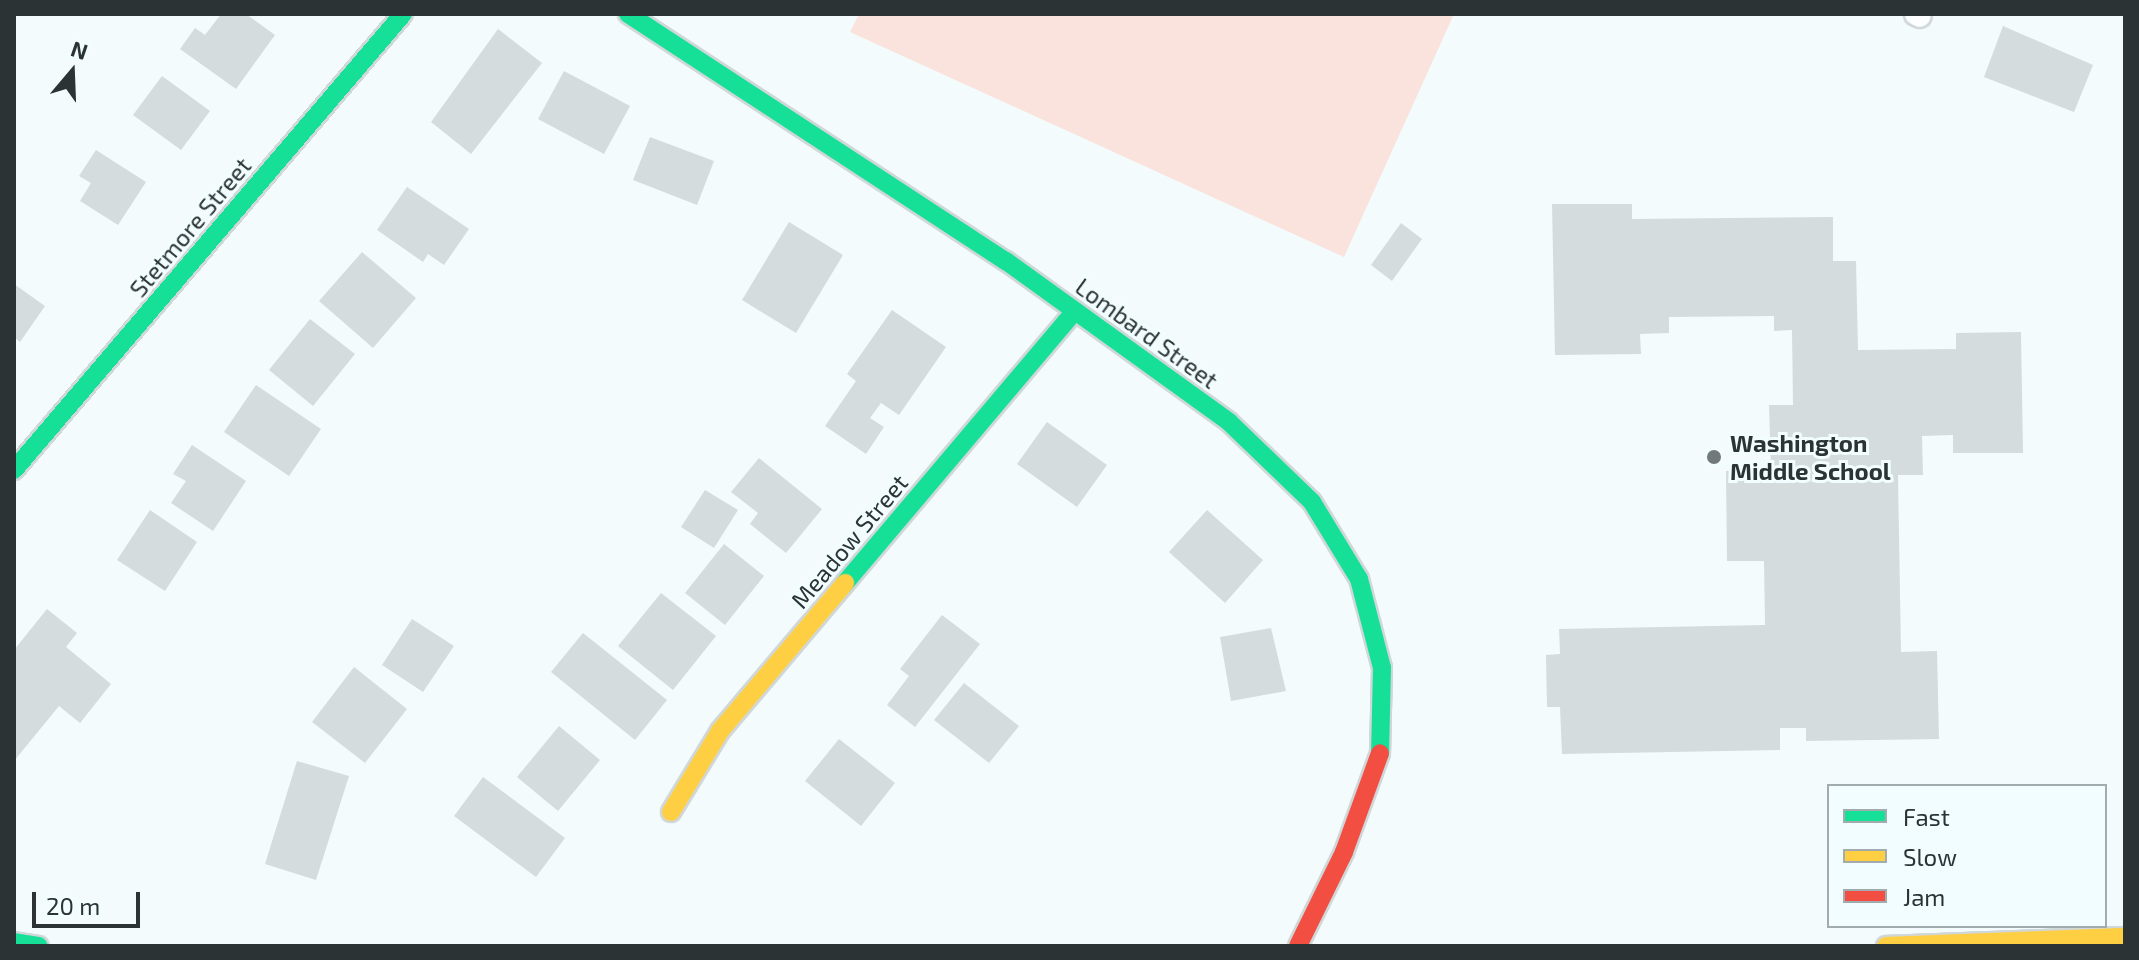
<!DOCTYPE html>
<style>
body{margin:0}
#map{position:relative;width:2139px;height:960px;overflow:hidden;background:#f4fbfc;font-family:"Exo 2",sans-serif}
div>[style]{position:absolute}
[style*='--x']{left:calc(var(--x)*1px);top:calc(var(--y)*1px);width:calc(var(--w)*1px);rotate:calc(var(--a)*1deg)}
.green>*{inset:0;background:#f9e3dc}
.building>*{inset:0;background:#d4dcdd}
.roads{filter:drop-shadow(2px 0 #d0d7d8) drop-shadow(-2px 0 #d0d7d8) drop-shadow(0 2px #d0d7d8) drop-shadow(0 -2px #d0d7d8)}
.lane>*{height:22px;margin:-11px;padding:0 11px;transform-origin:11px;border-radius:11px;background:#fdfeff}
.fast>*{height:18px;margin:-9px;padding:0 9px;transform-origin:9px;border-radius:9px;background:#16e098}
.slow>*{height:18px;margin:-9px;padding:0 9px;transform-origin:9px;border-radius:9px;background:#ffcf43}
.jam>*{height:18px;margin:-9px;padding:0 9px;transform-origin:9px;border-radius:9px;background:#f24e42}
.dots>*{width:22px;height:22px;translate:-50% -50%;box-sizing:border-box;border:4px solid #f1fdff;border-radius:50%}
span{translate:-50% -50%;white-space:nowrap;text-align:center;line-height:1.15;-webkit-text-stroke:6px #f1fdff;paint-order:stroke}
.street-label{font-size:24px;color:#2b3334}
.poi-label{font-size:24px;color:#2b3334;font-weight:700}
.left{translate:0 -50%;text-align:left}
.frame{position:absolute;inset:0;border:16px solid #2b3334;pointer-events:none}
.legend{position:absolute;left:1827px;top:784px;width:280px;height:144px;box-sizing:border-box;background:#f1fdff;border:2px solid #a2acae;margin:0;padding:10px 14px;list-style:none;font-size:24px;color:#2b3334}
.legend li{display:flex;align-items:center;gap:16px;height:40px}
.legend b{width:40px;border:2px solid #a2acae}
.north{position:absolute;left:32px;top:32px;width:80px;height:80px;-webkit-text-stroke:6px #f1fdff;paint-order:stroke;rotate:19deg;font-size:22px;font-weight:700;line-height:32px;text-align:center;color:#2b3334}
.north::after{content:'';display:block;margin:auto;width:28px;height:36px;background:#2b3334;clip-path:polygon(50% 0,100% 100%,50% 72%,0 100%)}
.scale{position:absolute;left:32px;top:892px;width:108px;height:36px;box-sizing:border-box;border:4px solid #2b3334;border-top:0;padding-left:10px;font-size:24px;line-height:28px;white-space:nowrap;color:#2b3334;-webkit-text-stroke:6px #f1fdff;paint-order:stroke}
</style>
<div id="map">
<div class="green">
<div style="clip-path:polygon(859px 14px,1454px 14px,1344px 257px,850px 32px)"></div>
</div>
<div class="building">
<div style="clip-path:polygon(221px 14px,246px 14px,275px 35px,236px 89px,180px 49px,195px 28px,205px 35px)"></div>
<div style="clip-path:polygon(2003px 26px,2093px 65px,2074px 112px,1984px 77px)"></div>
<div style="clip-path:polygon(498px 29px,542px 63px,471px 154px,431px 122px)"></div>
<div style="clip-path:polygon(564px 71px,630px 106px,604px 154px,538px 119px)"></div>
<div style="clip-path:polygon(162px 76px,210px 111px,181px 150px,133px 115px)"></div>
<div style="clip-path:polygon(650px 137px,714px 161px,697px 205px,633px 180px)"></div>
<div style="clip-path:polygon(96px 150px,146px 182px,118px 225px,80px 201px,91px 183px,79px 176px)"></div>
<div style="clip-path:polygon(407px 187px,469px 229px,444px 265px,428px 254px,423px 262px,377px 230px)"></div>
<div style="clip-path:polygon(1552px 204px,1632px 204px,1632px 219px,1833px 217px,1833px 261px,1856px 261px,1858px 350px,1956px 349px,1956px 333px,2021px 332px,2023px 453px,1953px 453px,1953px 435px,1922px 436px,1923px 475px,1898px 475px,1901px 652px,1937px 651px,1939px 739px,1806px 741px,1806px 728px,1780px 728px,1780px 750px,1562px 754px,1560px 707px,1547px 707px,1546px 655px,1560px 654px,1559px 629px,1765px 625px,1764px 561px,1727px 561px,1726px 471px,1771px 470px,1769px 405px,1793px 405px,1792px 330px,1774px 331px,1774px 316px,1669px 317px,1669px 333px,1640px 334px,1641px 354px,1555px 355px)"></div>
<div style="clip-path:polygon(789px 222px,843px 255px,796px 333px,742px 300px)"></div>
<div style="clip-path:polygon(1401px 223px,1422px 239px,1392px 281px,1371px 265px)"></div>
<div style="clip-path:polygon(362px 252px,416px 298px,373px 348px,319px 301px)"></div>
<div style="clip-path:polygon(14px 284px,45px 306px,20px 342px,14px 337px)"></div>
<div style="clip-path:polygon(892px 310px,946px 347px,899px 415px,881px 403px,870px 418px,884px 427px,866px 454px,825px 426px,856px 381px,847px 374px)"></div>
<div style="clip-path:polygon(310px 319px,355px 354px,313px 406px,269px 370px)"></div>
<div style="clip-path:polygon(256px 385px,321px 429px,289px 476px,224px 432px)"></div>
<div style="clip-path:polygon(1047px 422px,1107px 465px,1077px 507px,1017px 464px)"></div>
<div style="clip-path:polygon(192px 445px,246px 481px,213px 531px,171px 503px,186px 481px,173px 474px)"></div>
<div style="clip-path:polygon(759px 458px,822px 509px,786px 553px,750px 524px,758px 513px,731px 492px)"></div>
<div style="clip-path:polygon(705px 490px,738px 510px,714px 548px,681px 527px)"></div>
<div style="clip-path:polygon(150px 510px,197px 542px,165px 591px,117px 560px)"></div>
<div style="clip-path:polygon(1207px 510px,1263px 560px,1225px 603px,1169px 552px)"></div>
<div style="clip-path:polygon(724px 544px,764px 576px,725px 625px,685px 593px)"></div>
<div style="clip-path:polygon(661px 593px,716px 636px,673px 690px,618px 646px)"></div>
<div style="clip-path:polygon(47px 609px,77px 633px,66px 647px,111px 684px,80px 723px,59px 706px,14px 761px,14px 650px)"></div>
<div style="clip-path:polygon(942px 615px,980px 644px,915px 727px,887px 705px,909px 676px,900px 669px)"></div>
<div style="clip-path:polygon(412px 619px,454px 646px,423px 692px,382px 665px)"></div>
<div style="clip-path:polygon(1271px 628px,1286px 691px,1231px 701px,1220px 637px)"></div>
<div style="clip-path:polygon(583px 633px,667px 700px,635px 740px,551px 672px)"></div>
<div style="clip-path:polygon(354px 667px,407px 709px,365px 763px,312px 722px)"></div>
<div style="clip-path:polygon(964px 683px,1019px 726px,989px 763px,934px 720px)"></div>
<div style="clip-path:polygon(559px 726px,600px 760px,558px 811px,517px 777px)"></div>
<div style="clip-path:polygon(839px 739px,895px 783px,861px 826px,805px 781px)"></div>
<div style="clip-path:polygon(297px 761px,349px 776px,316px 880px,265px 864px)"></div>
<div style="clip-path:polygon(483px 777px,565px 838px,536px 877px,454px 816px)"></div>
</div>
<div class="roads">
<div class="lane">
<div style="--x:1916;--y:14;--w:4;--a:27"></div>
</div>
<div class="fast">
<div style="--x:628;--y:14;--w:452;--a:33.2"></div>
<div style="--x:1006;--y:261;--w:275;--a:35.8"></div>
<div style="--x:1229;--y:422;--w:115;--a:43.9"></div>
<div style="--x:1312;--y:502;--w:90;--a:58.6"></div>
<div style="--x:1359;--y:579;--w:92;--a:75.5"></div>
<div style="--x:1382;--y:668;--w:85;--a:91.3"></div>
<div style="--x:14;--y:470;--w:599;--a:-49.53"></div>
<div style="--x:845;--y:583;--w:356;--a:-49.8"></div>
<div style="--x:14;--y:942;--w:25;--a:9"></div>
</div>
<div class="slow">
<div style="--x:671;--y:812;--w:95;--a:-58.8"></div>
<div style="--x:720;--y:731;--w:194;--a:-49.8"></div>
<div style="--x:1886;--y:946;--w:239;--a:-2.2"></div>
</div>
<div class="jam">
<div style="--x:1298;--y:946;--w:105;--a:-63.9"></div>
<div style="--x:1344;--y:852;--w:105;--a:-70"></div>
</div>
</div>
<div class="dots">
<div style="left:1714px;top:457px;background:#71797a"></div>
</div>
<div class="street-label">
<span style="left:190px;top:227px;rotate:-50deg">Stetmore Street</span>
<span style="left:1147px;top:333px;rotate:36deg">Lombard Street</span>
<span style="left:849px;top:541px;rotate:-50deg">Meadow Street</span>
</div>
<div class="poi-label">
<span class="left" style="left:1730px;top:457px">Washington<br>Middle School</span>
</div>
<div class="frame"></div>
<ul class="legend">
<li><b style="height:10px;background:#16e098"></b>Fast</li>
<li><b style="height:10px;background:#ffcf43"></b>Slow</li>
<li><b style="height:10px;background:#f24e42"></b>Jam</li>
</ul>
<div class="north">N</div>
<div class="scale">20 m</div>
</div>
